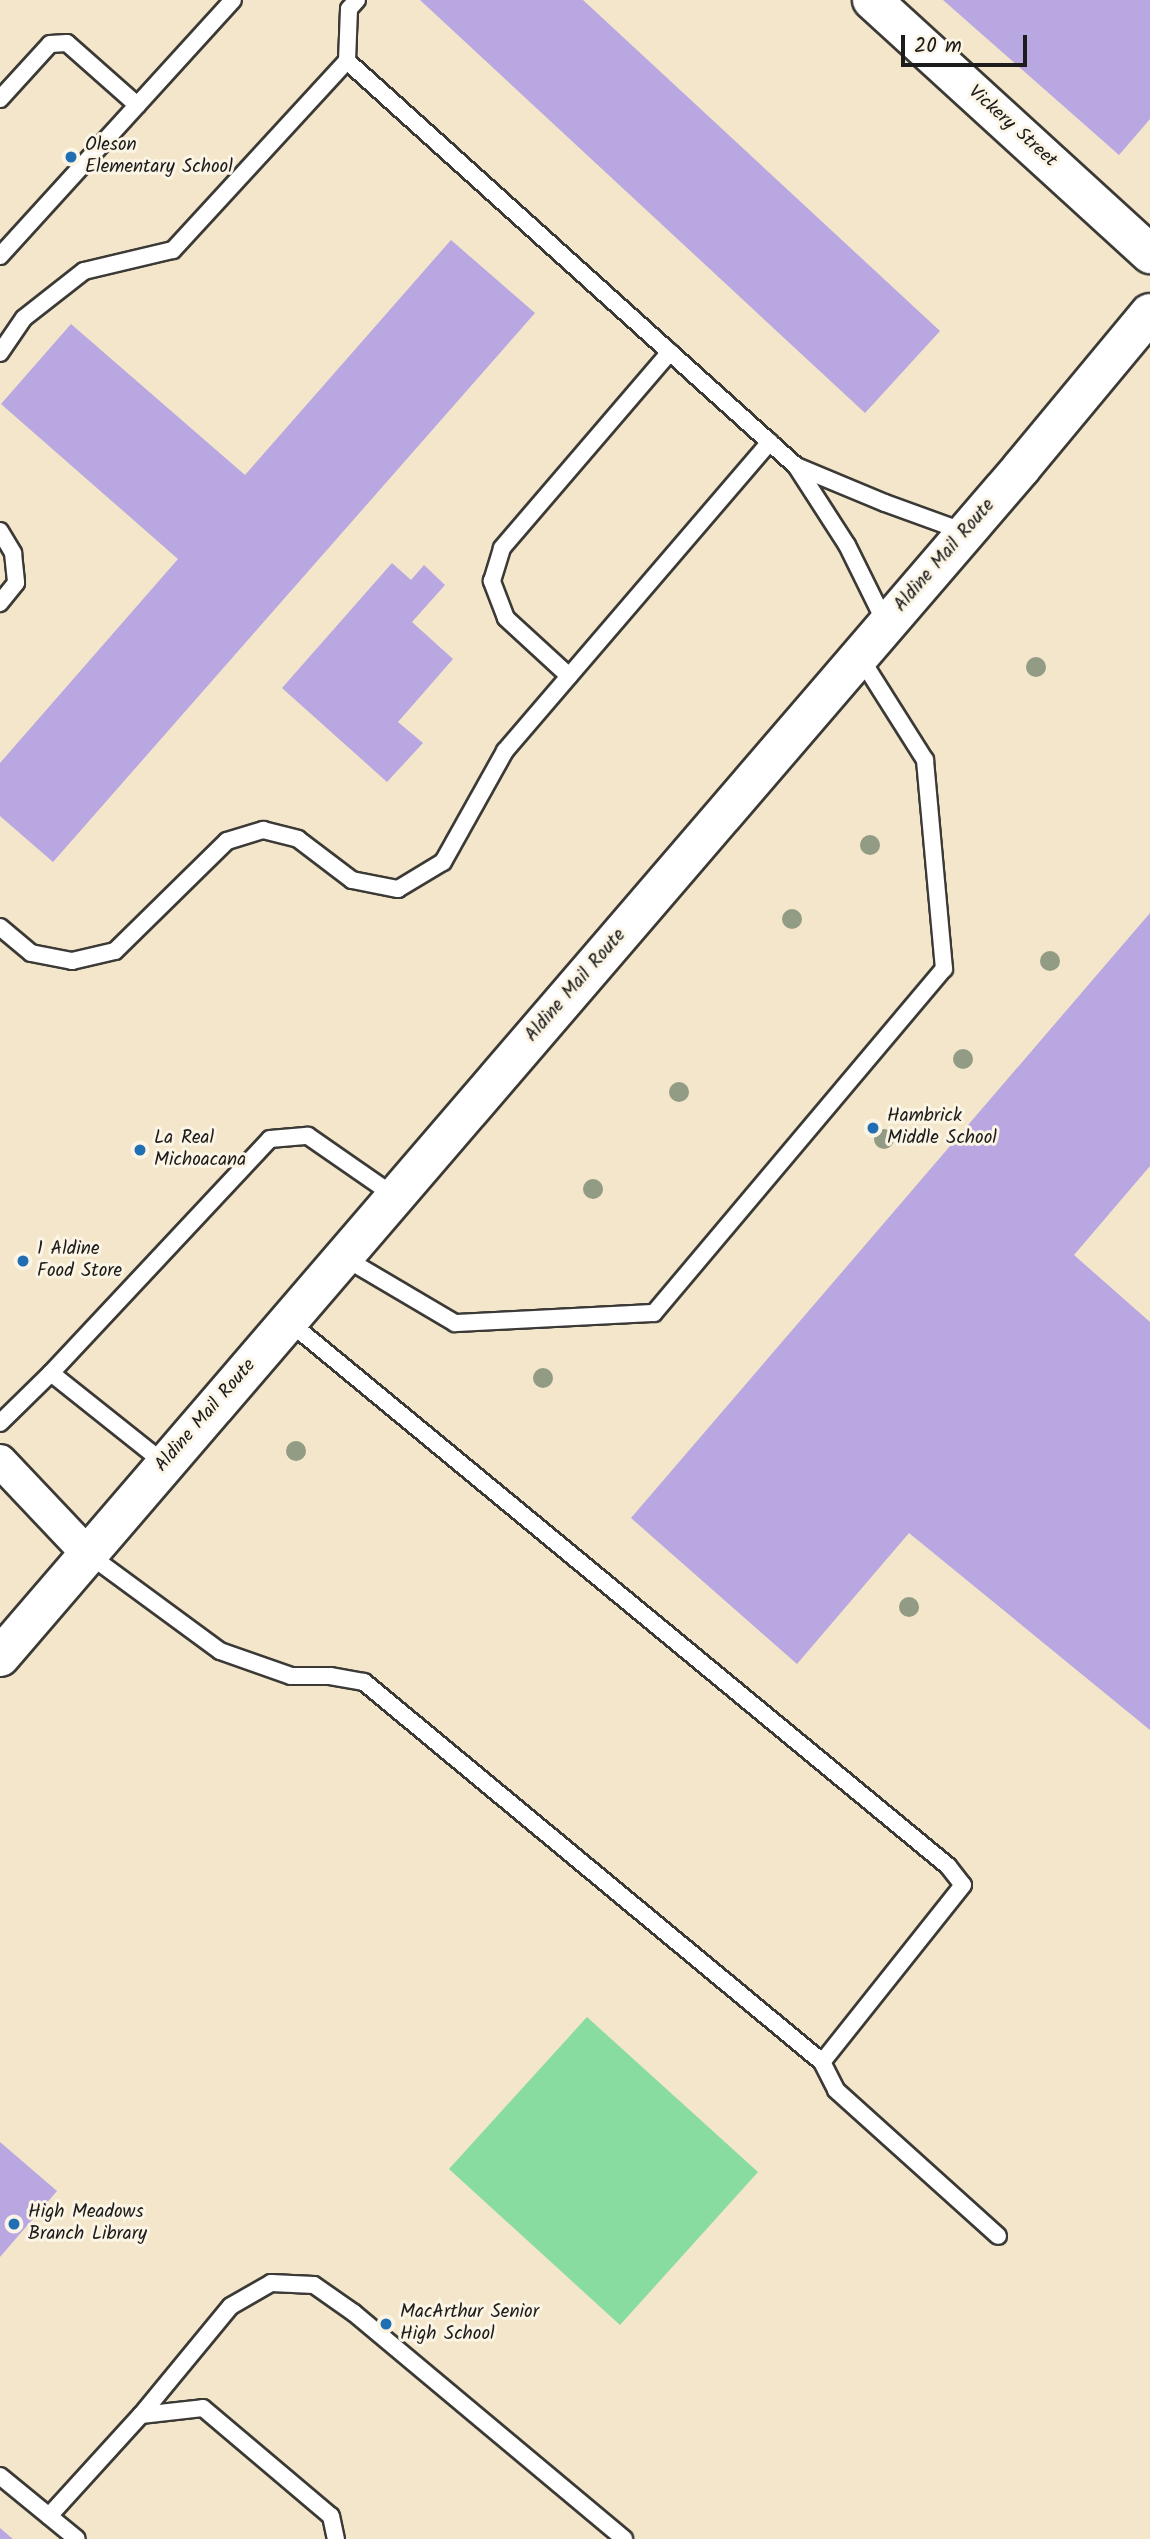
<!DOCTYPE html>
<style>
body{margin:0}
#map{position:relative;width:1150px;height:2539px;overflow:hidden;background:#f3e6ca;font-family:Kalam,sans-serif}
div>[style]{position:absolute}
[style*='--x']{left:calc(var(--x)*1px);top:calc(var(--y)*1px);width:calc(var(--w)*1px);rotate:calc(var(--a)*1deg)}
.green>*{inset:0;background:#88dc9f}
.building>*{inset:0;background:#b9a7e1}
.roads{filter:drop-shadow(2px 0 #3c3a36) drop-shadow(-2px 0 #3c3a36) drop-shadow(0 2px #3c3a36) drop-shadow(0 -2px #3c3a36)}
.service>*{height:16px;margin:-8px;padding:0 8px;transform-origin:8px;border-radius:8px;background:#fff}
.minor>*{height:32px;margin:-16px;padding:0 16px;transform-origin:16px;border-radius:16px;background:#fff}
.tertiary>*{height:38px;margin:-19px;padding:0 19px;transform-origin:19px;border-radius:19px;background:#fff}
.secondary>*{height:38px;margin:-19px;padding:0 19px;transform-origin:19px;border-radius:19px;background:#fff}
.trees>*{width:20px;height:20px;margin:-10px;border-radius:50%;background:#929c84}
.dots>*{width:19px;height:19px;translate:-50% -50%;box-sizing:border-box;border:4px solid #fcf5e5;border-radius:50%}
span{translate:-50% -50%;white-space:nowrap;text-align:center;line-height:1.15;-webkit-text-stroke:6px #fcf5e5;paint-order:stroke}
.street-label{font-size:19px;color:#1c1c1c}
.poi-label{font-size:19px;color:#1c1c1c}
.left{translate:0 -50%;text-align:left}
.scale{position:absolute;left:901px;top:35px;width:126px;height:32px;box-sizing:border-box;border:4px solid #1c1c1c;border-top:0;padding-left:9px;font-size:21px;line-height:24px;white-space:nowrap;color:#1c1c1c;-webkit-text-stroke:5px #fcf5e5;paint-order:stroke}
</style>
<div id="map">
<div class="green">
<div style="clip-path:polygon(587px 2017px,758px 2172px,620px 2325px,449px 2169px)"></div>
</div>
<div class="building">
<div style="clip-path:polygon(420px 0,583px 0,940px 331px,865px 413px)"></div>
<div style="clip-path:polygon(943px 0,1150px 0,1150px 119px,1119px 155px)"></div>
<div style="clip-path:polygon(451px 240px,535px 313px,53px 862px,0 816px,0 763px,178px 559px,1px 404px,71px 324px,245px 475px)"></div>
<div style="clip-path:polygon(392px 563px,411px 580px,424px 565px,445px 585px,412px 622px,453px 659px,398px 722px,423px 743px,387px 782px,282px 688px)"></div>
<div style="clip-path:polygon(1150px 913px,1150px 1166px,1074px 1255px,1150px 1322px,1150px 1730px,909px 1533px,797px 1664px,631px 1518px)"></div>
<div style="clip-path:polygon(0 2142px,57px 2191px,0 2257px)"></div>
<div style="clip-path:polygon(0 2528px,13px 2539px,0 2539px)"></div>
</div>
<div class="roads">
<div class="service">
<div style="--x:357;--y:0;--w:12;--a:132"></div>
<div style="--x:349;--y:9;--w:52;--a:92.2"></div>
<div style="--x:347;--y:61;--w:605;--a:42.05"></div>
<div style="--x:796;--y:466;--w:94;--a:57.2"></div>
<div style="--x:847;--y:545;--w:88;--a:63.7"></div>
<div style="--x:0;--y:99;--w:74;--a:-47.7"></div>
<div style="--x:50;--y:44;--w:17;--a:-3"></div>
<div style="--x:67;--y:43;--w:94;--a:41.5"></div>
<div style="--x:0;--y:256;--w:346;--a:-47.7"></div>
<div style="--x:0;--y:353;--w:42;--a:-55.6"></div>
<div style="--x:24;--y:318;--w:76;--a:-38.1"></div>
<div style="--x:84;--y:271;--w:91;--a:-13.3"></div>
<div style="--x:173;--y:250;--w:257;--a:-47.4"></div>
<div style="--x:796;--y:466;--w:96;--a:22.6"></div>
<div style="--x:885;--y:503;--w:85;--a:19.9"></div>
<div style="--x:0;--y:531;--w:26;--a:59"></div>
<div style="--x:13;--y:553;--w:30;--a:84"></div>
<div style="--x:16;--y:583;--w:26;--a:129"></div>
<div style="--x:569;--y:676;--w:86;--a:-137.4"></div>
<div style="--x:506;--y:618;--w:40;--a:-111"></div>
<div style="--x:492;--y:581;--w:34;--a:-73"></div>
<div style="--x:502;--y:548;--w:258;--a:-49.4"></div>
<div style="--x:0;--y:927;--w:40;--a:40"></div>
<div style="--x:31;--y:953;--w:42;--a:11"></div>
<div style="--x:72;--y:961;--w:44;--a:-13.1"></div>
<div style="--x:115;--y:951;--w:157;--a:-44.5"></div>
<div style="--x:227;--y:841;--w:38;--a:-17"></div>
<div style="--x:263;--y:830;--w:36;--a:14"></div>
<div style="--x:298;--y:839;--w:68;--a:37.2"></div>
<div style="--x:352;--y:880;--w:47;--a:11.1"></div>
<div style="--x:398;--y:889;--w:52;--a:-31"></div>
<div style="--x:443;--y:862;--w:127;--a:-60.8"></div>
<div style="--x:505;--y:751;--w:407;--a:-49.4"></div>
<div style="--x:343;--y:1257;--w:130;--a:30.5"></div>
<div style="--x:455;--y:1323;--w:199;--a:-2.9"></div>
<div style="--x:654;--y:1313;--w:450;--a:-49.9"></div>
<div style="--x:944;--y:969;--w:210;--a:-95.2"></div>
<div style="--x:925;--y:760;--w:122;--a:-122.3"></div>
<div style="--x:288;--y:1321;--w:856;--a:39.55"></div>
<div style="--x:948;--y:1866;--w:24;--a:52"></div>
<div style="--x:963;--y:1885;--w:226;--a:128.5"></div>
<div style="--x:51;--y:1373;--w:144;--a:38.5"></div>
<div style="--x:0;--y:1423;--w:71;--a:-44.4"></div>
<div style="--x:51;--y:1373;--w:320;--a:-46.9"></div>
<div style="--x:270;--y:1139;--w:38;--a:-5"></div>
<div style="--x:308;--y:1136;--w:107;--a:34.7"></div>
<div style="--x:88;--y:1554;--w:164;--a:36.3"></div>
<div style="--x:220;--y:1651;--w:75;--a:19.4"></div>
<div style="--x:291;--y:1676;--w:39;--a:0"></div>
<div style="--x:330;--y:1676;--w:35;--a:10"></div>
<div style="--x:364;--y:1682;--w:595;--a:39.68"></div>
<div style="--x:822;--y:2062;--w:31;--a:63"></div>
<div style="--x:836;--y:2090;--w:218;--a:42"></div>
<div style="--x:141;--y:2415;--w:141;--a:-50.5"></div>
<div style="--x:231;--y:2306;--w:46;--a:-29.9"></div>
<div style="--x:271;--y:2283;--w:43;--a:2.7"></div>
<div style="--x:314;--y:2285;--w:49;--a:35"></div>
<div style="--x:354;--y:2313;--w:352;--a:39.9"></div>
<div style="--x:0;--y:2476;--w:99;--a:39.3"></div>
<div style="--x:49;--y:2516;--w:137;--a:-47.7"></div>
<div style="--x:141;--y:2415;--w:62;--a:-6.4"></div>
<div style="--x:203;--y:2408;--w:167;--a:40.2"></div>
<div style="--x:331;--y:2516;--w:24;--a:78"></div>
</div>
<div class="minor">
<div style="--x:0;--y:1461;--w:128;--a:46.6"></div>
</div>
<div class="tertiary">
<div style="--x:872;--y:0;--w:377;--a:42.4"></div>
</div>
<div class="secondary">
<div style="--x:0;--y:1657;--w:1569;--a:-49.34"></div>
<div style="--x:1022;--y:467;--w:200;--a:-50.3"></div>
</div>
</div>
<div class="trees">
<div style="left:1036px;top:667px"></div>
<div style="left:870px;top:845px"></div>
<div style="left:792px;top:919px"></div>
<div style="left:1050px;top:961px"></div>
<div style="left:963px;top:1059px"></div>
<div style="left:679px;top:1092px"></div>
<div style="left:884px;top:1139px"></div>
<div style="left:593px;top:1189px"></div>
<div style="left:543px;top:1378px"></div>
<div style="left:296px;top:1451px"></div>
<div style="left:909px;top:1607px"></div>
</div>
<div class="dots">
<div style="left:71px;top:157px;background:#1f6fb2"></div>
<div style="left:873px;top:1128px;background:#1f6fb2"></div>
<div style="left:140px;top:1150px;background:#1f6fb2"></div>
<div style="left:23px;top:1261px;background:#1f6fb2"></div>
<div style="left:14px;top:2224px;background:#1f6fb2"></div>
<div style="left:386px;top:2324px;background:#1f6fb2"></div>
</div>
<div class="street-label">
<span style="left:1012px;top:127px;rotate:42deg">Vickery Street</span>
<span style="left:945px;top:556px;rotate:-49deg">Aldine Mail Route</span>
<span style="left:576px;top:986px;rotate:-49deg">Aldine Mail Route</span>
<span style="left:206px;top:1416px;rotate:-49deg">Aldine Mail Route</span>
</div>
<div class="poi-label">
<span class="left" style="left:85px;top:157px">Oleson<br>Elementary School</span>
<span class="left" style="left:887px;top:1128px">Hambrick<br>Middle School</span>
<span class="left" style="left:154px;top:1150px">La Real<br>Michoacana</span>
<span class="left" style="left:37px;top:1261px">1 Aldine<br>Food Store</span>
<span class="left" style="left:28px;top:2224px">High Meadows<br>Branch Library</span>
<span class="left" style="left:400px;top:2324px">MacArthur Senior<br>High School</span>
</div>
<div class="scale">20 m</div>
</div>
